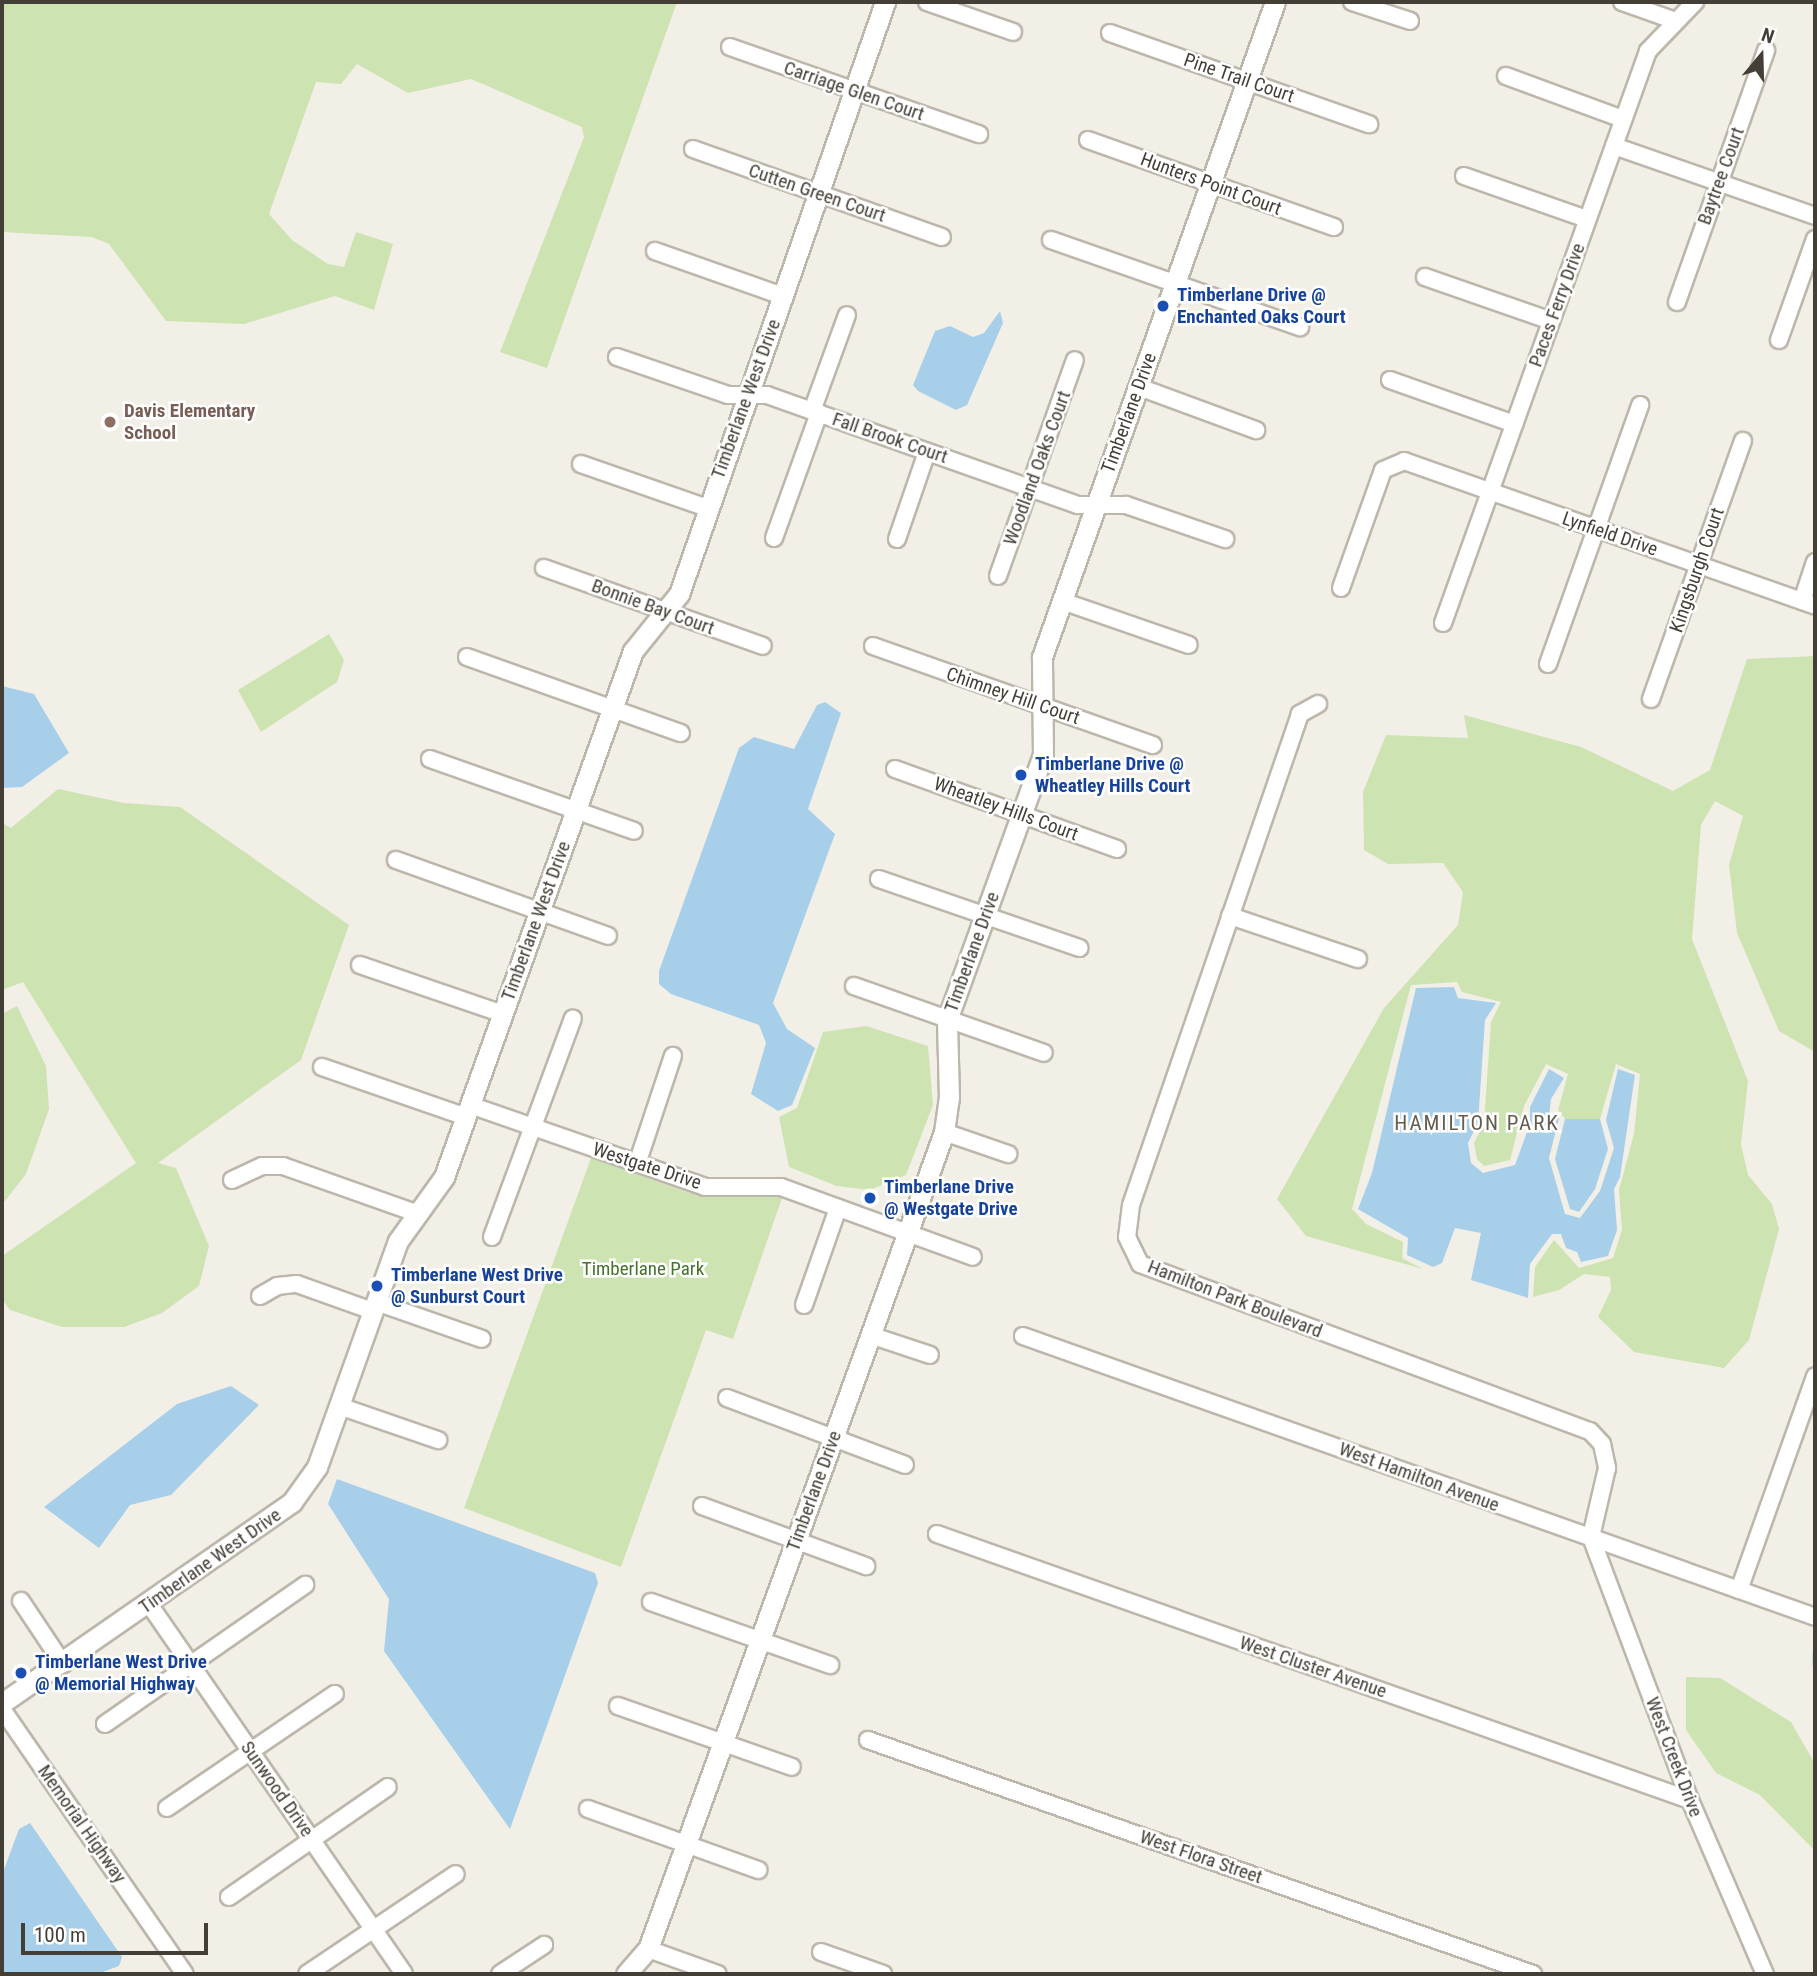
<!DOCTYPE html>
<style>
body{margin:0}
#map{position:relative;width:1817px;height:1976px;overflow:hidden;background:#f2efe7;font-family:"Roboto Condensed",sans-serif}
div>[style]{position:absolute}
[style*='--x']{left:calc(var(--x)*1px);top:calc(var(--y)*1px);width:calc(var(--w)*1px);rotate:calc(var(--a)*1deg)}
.green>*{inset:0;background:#cde3b2}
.water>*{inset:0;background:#a7cfea}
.stream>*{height:3.5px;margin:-1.75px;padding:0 1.75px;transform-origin:1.75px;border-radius:1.75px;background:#a7cfea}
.roads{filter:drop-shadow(2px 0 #bdb6aa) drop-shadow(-2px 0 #bdb6aa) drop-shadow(0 2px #bdb6aa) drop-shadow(0 -2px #bdb6aa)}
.minor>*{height:16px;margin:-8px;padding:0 8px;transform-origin:8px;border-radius:8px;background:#fff}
.tertiary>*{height:19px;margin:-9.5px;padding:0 9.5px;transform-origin:9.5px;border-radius:9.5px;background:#fff}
.dots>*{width:19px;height:19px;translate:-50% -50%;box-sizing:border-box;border:4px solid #fff;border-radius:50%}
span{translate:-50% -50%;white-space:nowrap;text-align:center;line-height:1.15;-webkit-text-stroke:5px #fff;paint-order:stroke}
.street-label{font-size:19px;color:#443f36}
.transit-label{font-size:19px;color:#164399;font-weight:700}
.left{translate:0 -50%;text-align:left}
.education-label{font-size:19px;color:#785e54;font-weight:700}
.park-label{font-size:19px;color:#47722e}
.neighbourhood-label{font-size:21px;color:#665d4e;letter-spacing:2px}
.frame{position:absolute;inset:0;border:4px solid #443f36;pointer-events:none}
.north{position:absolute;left:1726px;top:21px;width:70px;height:70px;-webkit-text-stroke:5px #fff;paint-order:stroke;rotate:19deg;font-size:19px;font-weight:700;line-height:28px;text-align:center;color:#443f36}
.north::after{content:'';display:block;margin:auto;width:24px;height:32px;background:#443f36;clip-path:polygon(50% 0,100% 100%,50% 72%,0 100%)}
.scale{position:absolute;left:21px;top:1923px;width:187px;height:32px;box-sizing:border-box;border:4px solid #443f36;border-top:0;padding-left:9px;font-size:21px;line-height:24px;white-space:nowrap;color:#443f36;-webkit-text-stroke:5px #fff;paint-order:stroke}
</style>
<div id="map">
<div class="green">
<div style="clip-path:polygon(2px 2px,677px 2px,547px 368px,500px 352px,584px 137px,582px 127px,471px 79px,408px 93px,357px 64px,341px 84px,316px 82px,269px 214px,292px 240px,328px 264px,344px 267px,356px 232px,393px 244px,374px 310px,335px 296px,244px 324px,166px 321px,109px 244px,92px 237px,2px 232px)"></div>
<div style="clip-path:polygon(329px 634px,344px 660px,337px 682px,261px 732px,238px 690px)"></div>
<div style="clip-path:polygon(1815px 656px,1815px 1052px,1779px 1031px,1737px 933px,1729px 865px,1743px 816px,1715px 801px,1701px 825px,1692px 939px,1748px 1081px,1741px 1144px,1748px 1175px,1772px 1204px,1779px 1229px,1749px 1340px,1724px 1368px,1634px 1352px,1598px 1317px,1611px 1290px,1610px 1277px,1584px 1274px,1559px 1290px,1533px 1297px,1535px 1267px,1554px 1240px,1579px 1268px,1613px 1258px,1622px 1230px,1619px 1190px,1634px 1134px,1640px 1074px,1616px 1064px,1600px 1119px,1578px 1121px,1565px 1119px,1558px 1110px,1568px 1074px,1546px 1064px,1524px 1106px,1510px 1160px,1484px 1166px,1477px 1159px,1474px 1143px,1484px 1123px,1491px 1022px,1501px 1002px,1462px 992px,1457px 982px,1411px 985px,1352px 1209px,1366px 1224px,1403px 1242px,1402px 1258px,1423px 1269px,1306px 1236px,1277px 1199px,1384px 1008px,1458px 925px,1463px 892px,1443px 863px,1388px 864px,1364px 850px,1363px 792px,1386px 735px,1468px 738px,1464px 715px,1581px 747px,1673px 791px,1710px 770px,1747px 659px)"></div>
<div style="clip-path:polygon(58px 789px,124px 803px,180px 807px,349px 925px,301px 1060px,158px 1163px,176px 1168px,209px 1246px,199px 1286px,162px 1313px,124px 1327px,62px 1327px,10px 1310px,2px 1299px,2px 1256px,136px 1163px,23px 982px,2px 990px,2px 823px,11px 828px)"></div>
<div style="clip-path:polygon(17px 1006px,46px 1066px,49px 1109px,26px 1174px,2px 1205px,2px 1014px)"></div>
<div style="clip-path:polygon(866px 1026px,928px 1046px,933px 1105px,906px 1175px,870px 1190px,837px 1186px,789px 1167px,779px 1117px,797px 1108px,823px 1032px)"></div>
<div style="clip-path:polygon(591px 1158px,689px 1193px,763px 1193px,782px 1198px,733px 1339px,706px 1330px,621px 1567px,464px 1508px)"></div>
<div style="clip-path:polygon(1686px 1677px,1720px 1678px,1791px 1722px,1815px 1764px,1815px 1851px,1760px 1795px,1716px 1773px,1686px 1730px)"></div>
</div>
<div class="water">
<div style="clip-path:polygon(1000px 311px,1003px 323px,967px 405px,956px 410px,918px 391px,913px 385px,935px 331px,950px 326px,973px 337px,984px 333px)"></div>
<div style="clip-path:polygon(2px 686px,34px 694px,69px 753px,22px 787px,2px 788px)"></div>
<div style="clip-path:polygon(825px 702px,841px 713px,808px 809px,835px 834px,773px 1003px,787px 1029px,815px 1048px,792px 1105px,778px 1111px,751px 1094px,766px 1043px,759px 1025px,671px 994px,659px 984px,659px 971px,739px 748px,754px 737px,794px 749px,817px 705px)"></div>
<div style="clip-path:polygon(1454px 987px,1458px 998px,1496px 1003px,1485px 1020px,1478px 1123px,1468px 1143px,1471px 1163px,1483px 1173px,1515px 1165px,1530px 1124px,1530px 1107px,1549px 1069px,1564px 1078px,1551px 1099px,1549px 1116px,1559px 1118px,1549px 1158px,1565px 1214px,1580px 1218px,1600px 1191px,1614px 1148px,1606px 1120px,1618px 1069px,1635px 1075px,1620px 1177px,1614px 1189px,1617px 1230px,1608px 1256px,1581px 1262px,1577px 1252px,1566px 1248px,1561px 1234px,1552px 1234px,1530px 1264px,1528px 1298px,1471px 1280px,1481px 1233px,1455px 1228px,1442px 1263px,1433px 1267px,1407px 1255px,1408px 1238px,1358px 1209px,1372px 1173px,1416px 988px)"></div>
<div style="clip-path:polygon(1565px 1119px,1600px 1119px,1608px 1149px,1595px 1189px,1579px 1212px,1570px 1209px,1555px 1159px)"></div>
<div style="clip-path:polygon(231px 1386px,259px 1405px,171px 1495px,130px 1505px,99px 1548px,44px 1507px,177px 1404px)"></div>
<div style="clip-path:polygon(337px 1479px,595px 1573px,598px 1583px,510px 1829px,384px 1651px,389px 1599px,328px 1504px)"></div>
<div style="clip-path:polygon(30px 1823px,122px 1957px,119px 1966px,97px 1974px,2px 1974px,2px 1875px,19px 1829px)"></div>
</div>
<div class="stream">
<div style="--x:1815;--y:1652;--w:13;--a:90"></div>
</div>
<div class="roads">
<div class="minor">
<div style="--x:927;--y:2;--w:91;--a:19.2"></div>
<div style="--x:1352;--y:2;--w:61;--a:18.1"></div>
<div style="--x:1622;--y:2;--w:57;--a:19.4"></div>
<div style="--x:1110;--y:33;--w:275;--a:19.4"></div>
<div style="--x:730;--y:47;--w:264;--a:19.3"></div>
<div style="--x:1506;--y:76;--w:125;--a:20.2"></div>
<div style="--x:1088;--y:140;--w:261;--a:19.5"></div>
<div style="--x:1614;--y:146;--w:213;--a:19.2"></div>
<div style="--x:693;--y:149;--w:264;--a:19.5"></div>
<div style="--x:1464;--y:176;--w:130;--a:19.3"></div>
<div style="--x:1051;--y:240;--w:264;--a:19.3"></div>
<div style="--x:655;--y:251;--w:136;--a:19.4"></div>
<div style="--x:1425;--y:277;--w:133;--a:19.2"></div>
<div style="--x:1677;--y:302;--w:267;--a:-70.5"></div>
<div style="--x:1779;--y:340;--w:107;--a:-70.4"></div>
<div style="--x:617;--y:357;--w:117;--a:18.9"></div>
<div style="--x:728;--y:395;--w:39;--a:0"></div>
<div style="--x:767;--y:395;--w:330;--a:19.5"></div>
<div style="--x:1078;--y:505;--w:48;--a:0"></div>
<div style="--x:1126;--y:505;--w:105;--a:19"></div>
<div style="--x:1390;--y:380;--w:132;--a:19.5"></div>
<div style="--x:1139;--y:387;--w:125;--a:20.2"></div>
<div style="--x:812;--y:411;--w:102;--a:-70"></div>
<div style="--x:581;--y:464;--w:133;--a:19.2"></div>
<div style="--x:774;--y:538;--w:133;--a:-70.2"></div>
<div style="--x:897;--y:539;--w:92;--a:-71"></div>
<div style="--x:544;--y:568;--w:232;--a:19.6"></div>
<div style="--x:998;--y:576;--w:229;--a:-70.4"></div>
<div style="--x:1341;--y:588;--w:125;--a:-70.4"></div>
<div style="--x:1383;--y:470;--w:23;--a:-23"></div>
<div style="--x:1404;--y:461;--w:436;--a:19.4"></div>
<div style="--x:1062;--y:601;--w:134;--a:19.1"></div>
<div style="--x:1802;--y:601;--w:41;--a:-71.6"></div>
<div style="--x:1443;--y:623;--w:608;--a:-70.28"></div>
<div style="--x:1648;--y:51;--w:68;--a:-46.2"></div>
<div style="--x:873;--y:646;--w:297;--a:19.5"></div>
<div style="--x:467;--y:657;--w:227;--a:19.6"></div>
<div style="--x:1548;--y:664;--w:275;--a:-70.4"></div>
<div style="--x:1651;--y:699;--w:274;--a:-70.4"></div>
<div style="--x:1318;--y:704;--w:21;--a:151"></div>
<div style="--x:1300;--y:714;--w:519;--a:108.99"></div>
<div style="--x:1131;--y:1205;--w:32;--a:97"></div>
<div style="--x:1127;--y:1237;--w:30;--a:64"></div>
<div style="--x:1140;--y:1264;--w:480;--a:20.4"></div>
<div style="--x:1590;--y:1431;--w:18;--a:47"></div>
<div style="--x:1602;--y:1444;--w:25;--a:78"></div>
<div style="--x:1607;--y:1468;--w:71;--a:103.1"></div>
<div style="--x:1591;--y:1537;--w:281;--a:69.4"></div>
<div style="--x:1690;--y:1800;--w:189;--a:66.7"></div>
<div style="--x:430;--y:759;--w:216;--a:19.4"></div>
<div style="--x:895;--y:769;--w:236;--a:19.8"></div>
<div style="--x:396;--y:860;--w:225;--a:19.7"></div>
<div style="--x:879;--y:879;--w:212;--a:19"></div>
<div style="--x:1230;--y:916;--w:135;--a:18.6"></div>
<div style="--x:360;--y:965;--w:151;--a:18.9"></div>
<div style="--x:854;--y:986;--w:201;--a:19.4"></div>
<div style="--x:322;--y:1067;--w:152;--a:19.1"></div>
<div style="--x:470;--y:1105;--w:249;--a:19.2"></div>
<div style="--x:705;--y:1187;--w:76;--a:0"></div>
<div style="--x:781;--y:1187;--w:204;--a:20"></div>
<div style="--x:944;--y:1132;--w:68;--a:19"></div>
<div style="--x:637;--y:1164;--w:114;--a:-71.6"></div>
<div style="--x:232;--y:1180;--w:33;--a:-25"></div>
<div style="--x:262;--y:1166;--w:21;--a:0"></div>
<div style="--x:283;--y:1166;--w:141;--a:19.5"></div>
<div style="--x:492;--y:1237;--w:233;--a:-69.7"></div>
<div style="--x:260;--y:1296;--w:20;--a:-30"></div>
<div style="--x:277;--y:1286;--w:20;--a:-6"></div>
<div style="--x:297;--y:1284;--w:81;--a:19.6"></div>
<div style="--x:376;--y:1302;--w:112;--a:19.2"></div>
<div style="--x:804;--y:1305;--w:103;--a:-70.7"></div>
<div style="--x:870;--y:1335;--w:63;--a:18.4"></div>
<div style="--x:1023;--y:1336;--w:840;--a:19.53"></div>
<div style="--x:727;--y:1398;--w:190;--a:20.6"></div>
<div style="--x:339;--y:1406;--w:105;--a:19"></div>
<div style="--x:702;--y:1506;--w:175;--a:20.1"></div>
<div style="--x:937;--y:1534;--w:799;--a:19.46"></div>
<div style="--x:1739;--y:1590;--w:227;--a:-70.4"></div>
<div style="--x:21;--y:1601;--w:76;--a:56.3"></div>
<div style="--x:651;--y:1602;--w:190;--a:19.4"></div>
<div style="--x:149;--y:1604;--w:449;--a:55.4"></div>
<div style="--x:618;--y:1706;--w:184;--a:19.3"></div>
<div style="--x:2;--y:1709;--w:322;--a:55.4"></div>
<div style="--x:105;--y:1724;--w:244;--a:-34.8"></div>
<div style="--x:868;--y:1740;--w:705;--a:19.39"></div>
<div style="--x:167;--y:1808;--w:203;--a:-34.2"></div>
<div style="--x:588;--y:1809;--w:181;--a:19.7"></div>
<div style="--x:229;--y:1897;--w:193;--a:-34.7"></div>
<div style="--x:648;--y:1949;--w:74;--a:19.7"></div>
<div style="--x:821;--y:1952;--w:66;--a:19.5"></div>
<div style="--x:307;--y:1974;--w:179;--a:-33.9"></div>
<div style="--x:500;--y:1974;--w:53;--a:-33.4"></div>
</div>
<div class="tertiary">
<div style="--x:2;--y:1703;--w:353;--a:-34.7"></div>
<div style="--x:292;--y:1502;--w:43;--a:-54.5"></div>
<div style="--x:317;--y:1467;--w:240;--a:-70.3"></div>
<div style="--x:398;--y:1241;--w:79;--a:-54.3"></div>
<div style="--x:444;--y:1177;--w:559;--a:-70.24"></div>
<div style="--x:633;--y:651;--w:73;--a:-51.1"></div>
<div style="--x:679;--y:594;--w:627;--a:-70.81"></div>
<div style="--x:626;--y:1974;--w:33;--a:-49"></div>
<div style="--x:648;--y:1949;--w:869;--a:-70.08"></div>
<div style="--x:944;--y:1132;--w:34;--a:-82"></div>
<div style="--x:949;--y:1098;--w:78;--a:-91.5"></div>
<div style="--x:947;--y:1020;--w:282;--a:-70.1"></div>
<div style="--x:1043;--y:755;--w:98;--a:-90.6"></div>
<div style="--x:1042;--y:657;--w:695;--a:-70.42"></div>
</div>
</div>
<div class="dots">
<div style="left:1163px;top:306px;background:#1a4fb4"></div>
<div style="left:110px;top:422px;background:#8d6e63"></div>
<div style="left:1021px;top:775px;background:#1a4fb4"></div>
<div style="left:870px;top:1198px;background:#1a4fb4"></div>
<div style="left:377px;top:1286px;background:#1a4fb4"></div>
<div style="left:21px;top:1673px;background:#1a4fb4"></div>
</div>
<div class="street-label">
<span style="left:1239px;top:78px;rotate:19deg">Pine Trail Court</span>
<span style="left:854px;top:91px;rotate:19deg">Carriage Glen Court</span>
<span style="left:1721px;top:176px;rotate:-70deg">Baytree Court</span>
<span style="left:1211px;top:184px;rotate:20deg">Hunters Point Court</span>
<span style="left:817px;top:193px;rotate:19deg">Cutten Green Court</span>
<span style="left:1557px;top:305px;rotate:-70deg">Paces Ferry Drive</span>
<span style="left:746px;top:399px;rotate:-70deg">Timberlane West Drive</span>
<span style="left:1129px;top:413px;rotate:-70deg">Timberlane Drive</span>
<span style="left:890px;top:438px;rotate:19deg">Fall Brook Court</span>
<span style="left:1037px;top:468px;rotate:-70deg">Woodland Oaks Court</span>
<span style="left:1610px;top:534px;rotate:19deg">Lynfield Drive</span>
<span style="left:1697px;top:570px;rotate:-71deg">Kingsburgh Court</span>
<span style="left:653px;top:607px;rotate:20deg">Bonnie Bay Court</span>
<span style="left:1013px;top:696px;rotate:19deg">Chimney Hill Court</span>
<span style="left:1006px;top:809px;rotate:20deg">Wheatley Hills Court</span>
<span style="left:536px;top:921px;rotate:-70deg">Timberlane West Drive</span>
<span style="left:972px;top:952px;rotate:-70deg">Timberlane Drive</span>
<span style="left:647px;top:1166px;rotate:18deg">Westgate Drive</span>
<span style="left:1235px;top:1299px;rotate:21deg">Hamilton Park Boulevard</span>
<span style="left:1419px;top:1477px;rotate:20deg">West Hamilton Avenue</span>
<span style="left:814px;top:1491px;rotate:-70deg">Timberlane Drive</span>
<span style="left:210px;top:1561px;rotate:-35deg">Timberlane West Drive</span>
<span style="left:1313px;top:1667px;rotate:19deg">West Cluster Avenue</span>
<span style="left:1674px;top:1757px;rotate:69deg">West Creek Drive</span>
<span style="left:277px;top:1789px;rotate:55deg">Sunwood Drive</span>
<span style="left:82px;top:1824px;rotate:55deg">Memorial Highway</span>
<span style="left:1201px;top:1857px;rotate:19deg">West Flora Street</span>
</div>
<div class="transit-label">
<span class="left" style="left:1177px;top:306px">Timberlane Drive @<br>Enchanted Oaks Court</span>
<span class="left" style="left:1035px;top:775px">Timberlane Drive @<br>Wheatley Hills Court</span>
<span class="left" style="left:884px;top:1198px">Timberlane Drive<br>@ Westgate Drive</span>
<span class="left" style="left:391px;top:1286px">Timberlane West Drive<br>@ Sunburst Court</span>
<span class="left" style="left:35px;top:1673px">Timberlane West Drive<br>@ Memorial Highway</span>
</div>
<div class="education-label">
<span class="left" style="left:124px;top:422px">Davis Elementary<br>School</span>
</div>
<div class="park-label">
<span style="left:643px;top:1269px">Timberlane Park</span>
</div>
<div class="neighbourhood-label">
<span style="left:1477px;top:1123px">HAMILTON PARK</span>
</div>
<div class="frame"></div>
<div class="north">N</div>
<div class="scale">100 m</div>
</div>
